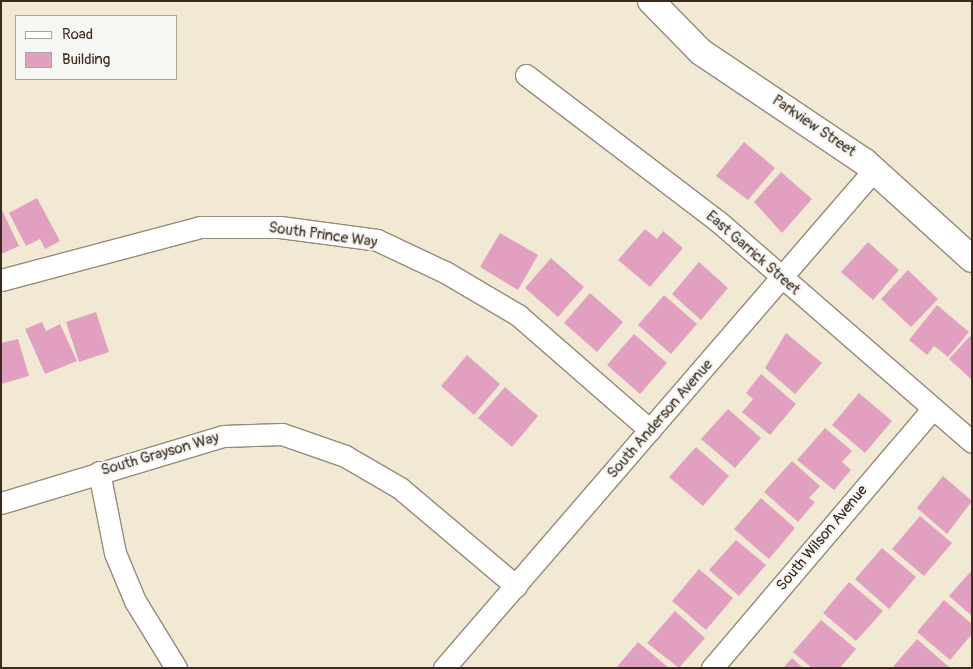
<!DOCTYPE html>
<style>
body{margin:0}
#map{position:relative;width:973px;height:669px;overflow:hidden;background:#f2e9d5;font-family:Pangolin,sans-serif}
div>[style]{position:absolute}
[style*='--x']{left:calc(var(--x)*1px);top:calc(var(--y)*1px);width:calc(var(--w)*1px);rotate:calc(var(--a)*1deg)}
.building>*{inset:0;background:#e2a0c1}
.roads{filter:drop-shadow(1px 0 #968a7a) drop-shadow(-1px 0 #968a7a) drop-shadow(0 1px #968a7a) drop-shadow(0 -1px #968a7a)}
.minor>*{height:21px;margin:-10.5px;padding:0 10.5px;transform-origin:10.5px;border-radius:10.5px;background:#fff}
.tertiary>*{height:26px;margin:-13px;padding:0 13px;transform-origin:13px;border-radius:13px;background:#fff}
span{translate:-50% -50%;white-space:nowrap;text-align:center;line-height:1.15;-webkit-text-stroke:4.5px #f6f6f2;paint-order:stroke}
.street-label{font-size:15px;color:#3b2a1e}
.frame{position:absolute;inset:0;border:2px solid #3b2a1e;pointer-events:none}
.legend{position:absolute;left:15px;top:15px;width:162px;height:65px;box-sizing:border-box;background:#f6f6f2;border:1px solid #aba49d;margin:0;padding:6px 9px;list-style:none;font-size:15px;color:#3b2a1e}
.legend li{display:flex;align-items:center;gap:10px;height:25px}
.legend b{width:25px;border:1px solid #aba49d}
</style>
<div id="map">
<div class="building">
<div style="clip-path:polygon(744px 142px,775px 168px,748px 200px,716px 176px)"></div>
<div style="clip-path:polygon(781px 172px,812px 199px,782px 233px,754px 202px)"></div>
<div style="clip-path:polygon(37px 198px,60px 241px,45px 249px,40px 239px,26px 246px,9px 213px)"></div>
<div style="clip-path:polygon(1px 208px,19px 246px,1px 254px)"></div>
<div style="clip-path:polygon(645px 229px,657px 239px,663px 231px,683px 248px,650px 287px,618px 260px)"></div>
<div style="clip-path:polygon(500px 233px,538px 255px,518px 290px,480px 267px)"></div>
<div style="clip-path:polygon(868px 242px,899px 270px,873px 300px,841px 272px)"></div>
<div style="clip-path:polygon(551px 258px,584px 287px,558px 317px,525px 288px)"></div>
<div style="clip-path:polygon(699px 262px,728px 288px,701px 320px,672px 294px)"></div>
<div style="clip-path:polygon(908px 270px,938px 299px,911px 327px,881px 299px)"></div>
<div style="clip-path:polygon(590px 293px,623px 322px,597px 352px,564px 323px)"></div>
<div style="clip-path:polygon(664px 295px,697px 324px,671px 354px,638px 325px)"></div>
<div style="clip-path:polygon(937px 305px,969px 332px,948px 357px,934px 346px,927px 355px,909px 340px)"></div>
<div style="clip-path:polygon(96px 312px,109px 352px,79px 362px,66px 322px)"></div>
<div style="clip-path:polygon(42px 322px,46px 331px,60px 324px,77px 361px,45px 374px,25px 329px)"></div>
<div style="clip-path:polygon(786px 333px,822px 363px,795px 394px,765px 368px)"></div>
<div style="clip-path:polygon(634px 334px,667px 363px,640px 394px,607px 365px)"></div>
<div style="clip-path:polygon(972px 334px,972px 380px,949px 359px)"></div>
<div style="clip-path:polygon(18px 339px,29px 376px,1px 384px,1px 343px)"></div>
<div style="clip-path:polygon(467px 355px,500px 384px,474px 415px,441px 386px)"></div>
<div style="clip-path:polygon(761px 374px,796px 404px,770px 435px,742px 412px,753px 399px,746px 393px)"></div>
<div style="clip-path:polygon(505px 387px,538px 416px,512px 447px,478px 418px)"></div>
<div style="clip-path:polygon(859px 393px,892px 421px,865px 453px,832px 425px)"></div>
<div style="clip-path:polygon(728px 409px,761px 438px,735px 468px,701px 439px)"></div>
<div style="clip-path:polygon(825px 428px,852px 451px,842px 462px,851px 470px,834px 490px,797px 460px)"></div>
<div style="clip-path:polygon(696px 447px,729px 476px,703px 506px,669px 477px)"></div>
<div style="clip-path:polygon(792px 461px,820px 486px,809px 498px,815px 502px,798px 522px,764px 492px)"></div>
<div style="clip-path:polygon(943px 476px,972px 501px,947px 534px,917px 508px)"></div>
<div style="clip-path:polygon(761px 498px,795px 528px,769px 559px,734px 529px)"></div>
<div style="clip-path:polygon(920px 516px,952px 543px,924px 576px,892px 549px)"></div>
<div style="clip-path:polygon(736px 540px,766px 565px,739px 596px,709px 570px)"></div>
<div style="clip-path:polygon(882px 548px,916px 577px,889px 609px,855px 579px)"></div>
<div style="clip-path:polygon(699px 569px,733px 598px,706px 630px,672px 601px)"></div>
<div style="clip-path:polygon(972px 570px,972px 616px,949px 596px)"></div>
<div style="clip-path:polygon(849px 582px,883px 611px,856px 641px,823px 613px)"></div>
<div style="clip-path:polygon(944px 600px,972px 624px,972px 634px,950px 660px,917px 632px)"></div>
<div style="clip-path:polygon(675px 611px,705px 638px,679px 668px,647px 643px)"></div>
<div style="clip-path:polygon(821px 620px,856px 649px,840px 668px,812px 668px,793px 652px)"></div>
<div style="clip-path:polygon(917px 639px,950px 668px,892px 668px)"></div>
<div style="clip-path:polygon(638px 642px,669px 668px,616px 668px)"></div>
<div style="clip-path:polygon(792px 658px,803px 668px,783px 668px)"></div>
</div>
<div class="roads">
<div class="minor">
<div style="--x:526;--y:75;--w:243;--a:37.3"></div>
<div style="--x:719;--y:222;--w:335;--a:41"></div>
<div style="--x:1;--y:280;--w:206;--a:-14.9"></div>
<div style="--x:200;--y:227;--w:80;--a:0"></div>
<div style="--x:280;--y:227;--w:98;--a:7.6"></div>
<div style="--x:377;--y:240;--w:75;--a:25.2"></div>
<div style="--x:445;--y:272;--w:85;--a:30.5"></div>
<div style="--x:518;--y:315;--w:175;--a:41.1"></div>
<div style="--x:99;--y:472;--w:83;--a:78.8"></div>
<div style="--x:115;--y:553;--w:52;--a:67.4"></div>
<div style="--x:135;--y:601;--w:79;--a:58.5"></div>
<div style="--x:1;--y:503;--w:232;--a:-16.8"></div>
<div style="--x:223;--y:436;--w:59;--a:-1.9"></div>
<div style="--x:282;--y:434;--w:67;--a:19.2"></div>
<div style="--x:345;--y:456;--w:64;--a:30.2"></div>
<div style="--x:400;--y:488;--w:152;--a:40.2"></div>
<div style="--x:444;--y:668;--w:658;--a:-49.19"></div>
<div style="--x:712;--y:668;--w:341;--a:-49.6"></div>
</div>
<div class="tertiary">
<div style="--x:651;--y:1;--w:71;--a:45.6"></div>
<div style="--x:701;--y:52;--w:197;--a:33.9"></div>
<div style="--x:865;--y:162;--w:144;--a:42.2"></div>
</div>
</div>
<div class="street-label">
<span style="left:814px;top:126px;rotate:34deg">Parkview Street</span>
<span style="left:323px;top:235px;rotate:8deg">South Prince Way</span>
<span style="left:753px;top:253px;rotate:41deg">East Garrick Street</span>
<span style="left:660px;top:419px;rotate:-49deg">South Anderson Avenue</span>
<span style="left:160px;top:454px;rotate:-16deg">South Grayson Way</span>
<span style="left:822px;top:538px;rotate:-50deg">South Wilson Avenue</span>
</div>
<div class="frame"></div>
<ul class="legend">
<li><b style="height:6px;background:#fff"></b>Road</li>
<li><b style="height:14px;background:#e2a0c1"></b>Building</li>
</ul>
</div>
